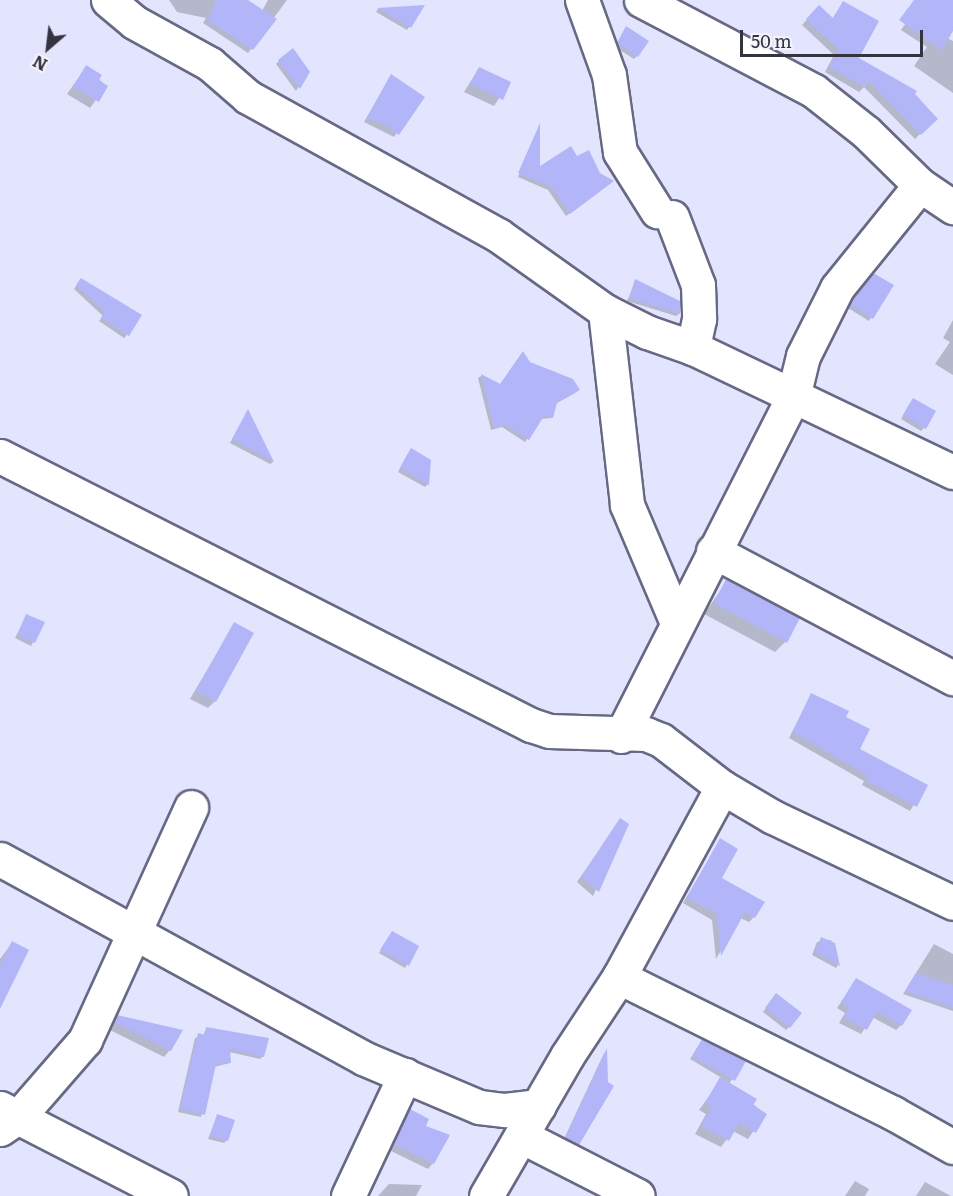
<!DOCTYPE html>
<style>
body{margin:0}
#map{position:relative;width:953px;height:1196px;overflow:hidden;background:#e3e5fe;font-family:Literata,serif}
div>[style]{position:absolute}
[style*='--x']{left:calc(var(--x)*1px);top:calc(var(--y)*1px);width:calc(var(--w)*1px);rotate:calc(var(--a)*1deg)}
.shadow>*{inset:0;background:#0003}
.building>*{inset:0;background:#b2b6f8}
.roads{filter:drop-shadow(2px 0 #676984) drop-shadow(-2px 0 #676984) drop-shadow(0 2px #676984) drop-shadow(0 -2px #676984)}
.minor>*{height:33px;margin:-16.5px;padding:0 16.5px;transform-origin:16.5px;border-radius:16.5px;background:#fff}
span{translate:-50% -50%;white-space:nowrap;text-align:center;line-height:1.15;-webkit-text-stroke:4.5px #f3f4fa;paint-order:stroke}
.north{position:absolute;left:18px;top:18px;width:60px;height:60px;-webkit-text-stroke:4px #f3f4fa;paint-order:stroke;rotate:208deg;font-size:16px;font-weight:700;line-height:24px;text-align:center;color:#333440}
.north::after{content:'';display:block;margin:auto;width:21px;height:27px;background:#333440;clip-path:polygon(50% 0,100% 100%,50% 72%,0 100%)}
.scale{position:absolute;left:740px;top:30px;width:183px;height:27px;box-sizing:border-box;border:3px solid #333440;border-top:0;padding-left:8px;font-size:18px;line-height:21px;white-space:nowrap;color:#333440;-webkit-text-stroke:4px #f3f4fa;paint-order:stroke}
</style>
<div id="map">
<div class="shadow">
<div style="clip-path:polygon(169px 0,239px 0,262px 11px,268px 0,287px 0,248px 53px,203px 23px,206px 18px,177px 12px)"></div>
<div style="clip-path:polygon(922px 0,953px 0,953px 22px,947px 38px,953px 41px,953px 93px,914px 66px,927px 47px,901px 30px)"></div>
<div style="clip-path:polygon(843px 3px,857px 59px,936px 119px,915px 139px,864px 87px,859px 92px,825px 72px,834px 55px,802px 25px,819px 7px,832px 19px)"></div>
<div style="clip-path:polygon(422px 7px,407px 30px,376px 12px,378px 9px)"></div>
<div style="clip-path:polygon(626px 28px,637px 56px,634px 59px,615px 47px)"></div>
<div style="clip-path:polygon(279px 61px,308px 72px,296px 91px,276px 64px)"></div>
<div style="clip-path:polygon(86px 67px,106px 86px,90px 108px,67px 94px)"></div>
<div style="clip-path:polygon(479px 68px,509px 83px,494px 106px,464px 92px)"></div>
<div style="clip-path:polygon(389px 79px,423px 97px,394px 137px,364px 122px)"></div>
<div style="clip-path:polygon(539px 127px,539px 168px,576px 157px,609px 184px,566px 216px,548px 190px,518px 177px)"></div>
<div style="clip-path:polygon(870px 278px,892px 285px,869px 321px,848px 308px)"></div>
<div style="clip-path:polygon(636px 281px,679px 314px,676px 316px,627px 301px)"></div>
<div style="clip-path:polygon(78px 283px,127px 335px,124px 338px,99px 321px,103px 316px,74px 289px)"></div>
<div style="clip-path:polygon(953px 320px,953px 375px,935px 364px,950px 342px,943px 338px)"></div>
<div style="clip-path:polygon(529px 363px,575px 393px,555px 404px,552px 418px,541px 419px,525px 442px,502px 427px,491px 430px,478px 378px,481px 376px,499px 386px)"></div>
<div style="clip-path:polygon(910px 403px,924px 428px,921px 431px,901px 419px)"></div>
<div style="clip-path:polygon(248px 411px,273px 462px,270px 464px,230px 443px)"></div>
<div style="clip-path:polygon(408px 453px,428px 484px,425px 487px,398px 472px)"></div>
<div style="clip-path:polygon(727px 581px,785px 642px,775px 652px,704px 614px)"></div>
<div style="clip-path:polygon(27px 615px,43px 623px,31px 646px,15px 638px)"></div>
<div style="clip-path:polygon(234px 624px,215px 701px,208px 708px,190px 699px)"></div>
<div style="clip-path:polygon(811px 694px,844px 718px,858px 750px,926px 786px,910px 811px,862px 785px,864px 781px,789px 738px)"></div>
<div style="clip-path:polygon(620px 820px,627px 824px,593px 896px,577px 882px)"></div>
<div style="clip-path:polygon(720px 840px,720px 878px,754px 917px,749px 922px,740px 918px,716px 959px,712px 920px,683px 903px)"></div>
<div style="clip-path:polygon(390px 936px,417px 947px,405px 968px,379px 953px)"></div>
<div style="clip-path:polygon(831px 940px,838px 965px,836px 968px,812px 955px,817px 942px)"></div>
<div style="clip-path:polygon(12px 943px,0 988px,0 959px)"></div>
<div style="clip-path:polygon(934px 944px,953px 954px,953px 1011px,903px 994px)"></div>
<div style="clip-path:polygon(856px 980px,901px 1025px,896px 1030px,872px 1017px,861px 1034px,839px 1023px,845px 1013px,837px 1008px)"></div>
<div style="clip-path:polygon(773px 998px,789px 1027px,786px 1030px,763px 1012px)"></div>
<div style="clip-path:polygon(117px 1017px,170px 1050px,164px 1057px,108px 1029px)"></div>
<div style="clip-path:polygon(206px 1029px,263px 1056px,260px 1059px,229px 1052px,230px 1063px,214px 1067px,201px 1117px,178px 1112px,195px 1038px,203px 1036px)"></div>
<div style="clip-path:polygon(702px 1041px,744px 1061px,729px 1084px,765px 1114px,748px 1139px,733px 1131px,721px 1147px,695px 1134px,706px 1114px,699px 1110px,722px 1078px,690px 1059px)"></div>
<div style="clip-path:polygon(605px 1051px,578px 1144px,574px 1147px,563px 1141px)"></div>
<div style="clip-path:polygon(410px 1111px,424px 1127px,433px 1163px,428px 1169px,389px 1150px)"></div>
<div style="clip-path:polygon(217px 1116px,227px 1140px,224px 1143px,208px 1139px)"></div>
<div style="clip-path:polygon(855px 1181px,869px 1189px,865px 1196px,845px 1196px)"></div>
<div style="clip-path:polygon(925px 1182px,951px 1196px,916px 1196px)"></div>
<div style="clip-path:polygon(389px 1184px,422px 1185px,416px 1196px,378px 1196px)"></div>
</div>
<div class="building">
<div style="clip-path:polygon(216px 0,248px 0,277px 19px,253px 50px,208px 21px)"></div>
<div style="clip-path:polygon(914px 0,953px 0,953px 31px,942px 50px,899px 20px)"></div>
<div style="clip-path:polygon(843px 1px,879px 21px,859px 58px,917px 91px,915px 94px,938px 119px,921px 135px,869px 81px,865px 87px,829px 67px,839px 50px,806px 19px,819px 5px,833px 18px)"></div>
<div style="clip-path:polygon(425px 5px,411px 28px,377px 8px)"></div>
<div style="clip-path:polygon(626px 26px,649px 41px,638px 57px,617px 43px)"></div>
<div style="clip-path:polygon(293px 48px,310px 72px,300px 89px,278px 60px)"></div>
<div style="clip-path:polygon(86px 65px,102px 75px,99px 80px,108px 86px,99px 102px,73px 87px)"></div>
<div style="clip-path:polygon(479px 67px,511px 82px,503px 100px,470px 84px)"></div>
<div style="clip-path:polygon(391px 74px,425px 97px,399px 135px,382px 123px,366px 119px)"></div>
<div style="clip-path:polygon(540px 123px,540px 166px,571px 146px,577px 156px,589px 150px,600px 173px,614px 181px,570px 214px,551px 187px,518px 173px)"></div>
<div style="clip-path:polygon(873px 273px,894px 285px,873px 319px,850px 304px)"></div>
<div style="clip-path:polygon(81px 278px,142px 315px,129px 336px,101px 318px,105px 312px,76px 285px)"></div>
<div style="clip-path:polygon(635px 279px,680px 301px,680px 314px,629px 298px)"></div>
<div style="clip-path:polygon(523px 351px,530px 362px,573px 379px,580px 390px,557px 403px,553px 418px,544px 416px,529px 440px,506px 425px,494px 428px,481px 374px,500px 384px)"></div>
<div style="clip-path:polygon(913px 398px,936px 411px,926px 429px,903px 415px)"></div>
<div style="clip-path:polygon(248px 409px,274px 462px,232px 439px)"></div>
<div style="clip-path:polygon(411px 448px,431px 460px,429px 485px,400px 468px)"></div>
<div style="clip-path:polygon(726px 579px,800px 618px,787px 643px,714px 603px)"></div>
<div style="clip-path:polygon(26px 614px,45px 622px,35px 643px,17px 635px)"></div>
<div style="clip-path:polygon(234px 622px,254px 633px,216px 702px,196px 691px)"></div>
<div style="clip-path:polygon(811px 693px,849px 711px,846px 717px,870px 729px,860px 749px,928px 785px,917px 807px,865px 780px,868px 776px,793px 732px)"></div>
<div style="clip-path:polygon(620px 818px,629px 824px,599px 892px,581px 877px)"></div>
<div style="clip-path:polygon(720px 838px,738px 849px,722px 878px,765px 902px,755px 918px,745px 912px,721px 956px,717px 914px,687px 898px)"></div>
<div style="clip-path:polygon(392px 931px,419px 946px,409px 966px,380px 950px)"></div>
<div style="clip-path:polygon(821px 937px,835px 943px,840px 966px,815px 952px)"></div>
<div style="clip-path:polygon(12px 941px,29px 950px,0 1009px,0 965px)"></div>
<div style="clip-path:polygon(916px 973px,953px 985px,953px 1008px,905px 991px)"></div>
<div style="clip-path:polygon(856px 978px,912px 1010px,902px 1026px,877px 1012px,867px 1030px,843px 1018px,849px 1008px,841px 1002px)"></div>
<div style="clip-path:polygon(776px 993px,802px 1013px,790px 1028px,765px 1008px)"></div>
<div style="clip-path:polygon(117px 1015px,183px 1030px,171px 1051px,114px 1022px)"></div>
<div style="clip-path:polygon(206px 1027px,269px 1038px,264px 1057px,230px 1049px,231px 1063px,216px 1064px,205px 1115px,180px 1109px,198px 1033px,205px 1035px)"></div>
<div style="clip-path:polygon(702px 1039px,746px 1061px,735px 1081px,692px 1056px)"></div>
<div style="clip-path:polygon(607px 1048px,608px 1082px,614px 1086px,579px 1145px,565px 1138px)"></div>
<div style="clip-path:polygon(720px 1077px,757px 1099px,753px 1105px,767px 1114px,756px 1133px,739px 1123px,729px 1141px,701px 1126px,712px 1107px,705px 1103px)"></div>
<div style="clip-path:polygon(410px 1109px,429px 1119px,426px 1126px,450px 1135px,434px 1164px,393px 1144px)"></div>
<div style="clip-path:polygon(217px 1114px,235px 1120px,228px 1141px,210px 1136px)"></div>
</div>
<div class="roads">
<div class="minor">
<div style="--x:108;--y:0;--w:34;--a:40"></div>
<div style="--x:134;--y:22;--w:87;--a:28.9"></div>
<div style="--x:210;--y:64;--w:50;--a:41"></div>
<div style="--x:248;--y:97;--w:286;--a:28.9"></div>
<div style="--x:498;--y:235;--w:131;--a:35.4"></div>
<div style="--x:605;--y:311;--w:47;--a:26.6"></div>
<div style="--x:647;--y:332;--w:49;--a:19.2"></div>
<div style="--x:693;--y:348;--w:288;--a:25.5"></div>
<div style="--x:582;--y:0;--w:80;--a:70.2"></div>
<div style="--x:609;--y:75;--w:78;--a:81.9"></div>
<div style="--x:620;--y:152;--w:70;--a:57.9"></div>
<div style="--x:641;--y:0;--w:195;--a:27.7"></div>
<div style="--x:814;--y:91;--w:66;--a:38.3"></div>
<div style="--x:866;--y:132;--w:76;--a:44.5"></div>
<div style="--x:920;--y:185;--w:40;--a:34"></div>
<div style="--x:672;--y:217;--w:73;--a:69.1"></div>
<div style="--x:698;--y:285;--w:34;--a:88"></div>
<div style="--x:699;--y:319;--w:30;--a:102"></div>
<div style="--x:605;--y:311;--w:195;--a:83.5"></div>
<div style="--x:627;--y:505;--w:128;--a:67"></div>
<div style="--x:0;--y:456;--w:595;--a:26.87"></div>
<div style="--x:531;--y:725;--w:19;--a:18"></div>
<div style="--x:549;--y:731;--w:97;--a:1.8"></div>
<div style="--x:646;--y:734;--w:16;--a:22"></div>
<div style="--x:661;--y:740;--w:77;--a:37.6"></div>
<div style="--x:722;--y:787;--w:59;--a:30.5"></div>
<div style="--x:773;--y:817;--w:199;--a:25.5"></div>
<div style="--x:713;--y:551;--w:272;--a:27.9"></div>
<div style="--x:621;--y:736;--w:380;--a:-63.1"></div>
<div style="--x:793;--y:397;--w:42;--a:-76.3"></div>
<div style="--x:803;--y:356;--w:76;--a:-63.4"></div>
<div style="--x:837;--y:288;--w:132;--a:-51.1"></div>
<div style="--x:0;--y:859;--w:414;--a:28.7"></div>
<div style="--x:363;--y:1058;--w:126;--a:22.9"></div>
<div style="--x:479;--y:1107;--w:26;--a:7"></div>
<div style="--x:505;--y:1110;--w:34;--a:-7"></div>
<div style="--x:619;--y:977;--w:306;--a:26.4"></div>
<div style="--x:893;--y:1113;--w:69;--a:29.5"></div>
<div style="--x:0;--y:1108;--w:192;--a:27.2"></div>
<div style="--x:0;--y:1129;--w:23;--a:-34"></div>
<div style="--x:19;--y:1116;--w:101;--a:-49"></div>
<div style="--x:85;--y:1040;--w:256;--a:-65.5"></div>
<div style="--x:521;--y:1136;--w:131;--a:27.1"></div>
<div style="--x:348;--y:1196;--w:134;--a:-64.8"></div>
<div style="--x:486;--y:1196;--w:162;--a:-59.9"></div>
<div style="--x:567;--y:1056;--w:95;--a:-56.6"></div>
<div style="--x:619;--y:977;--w:216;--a:-61.5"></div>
</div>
</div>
<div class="north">N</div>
<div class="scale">50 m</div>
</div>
